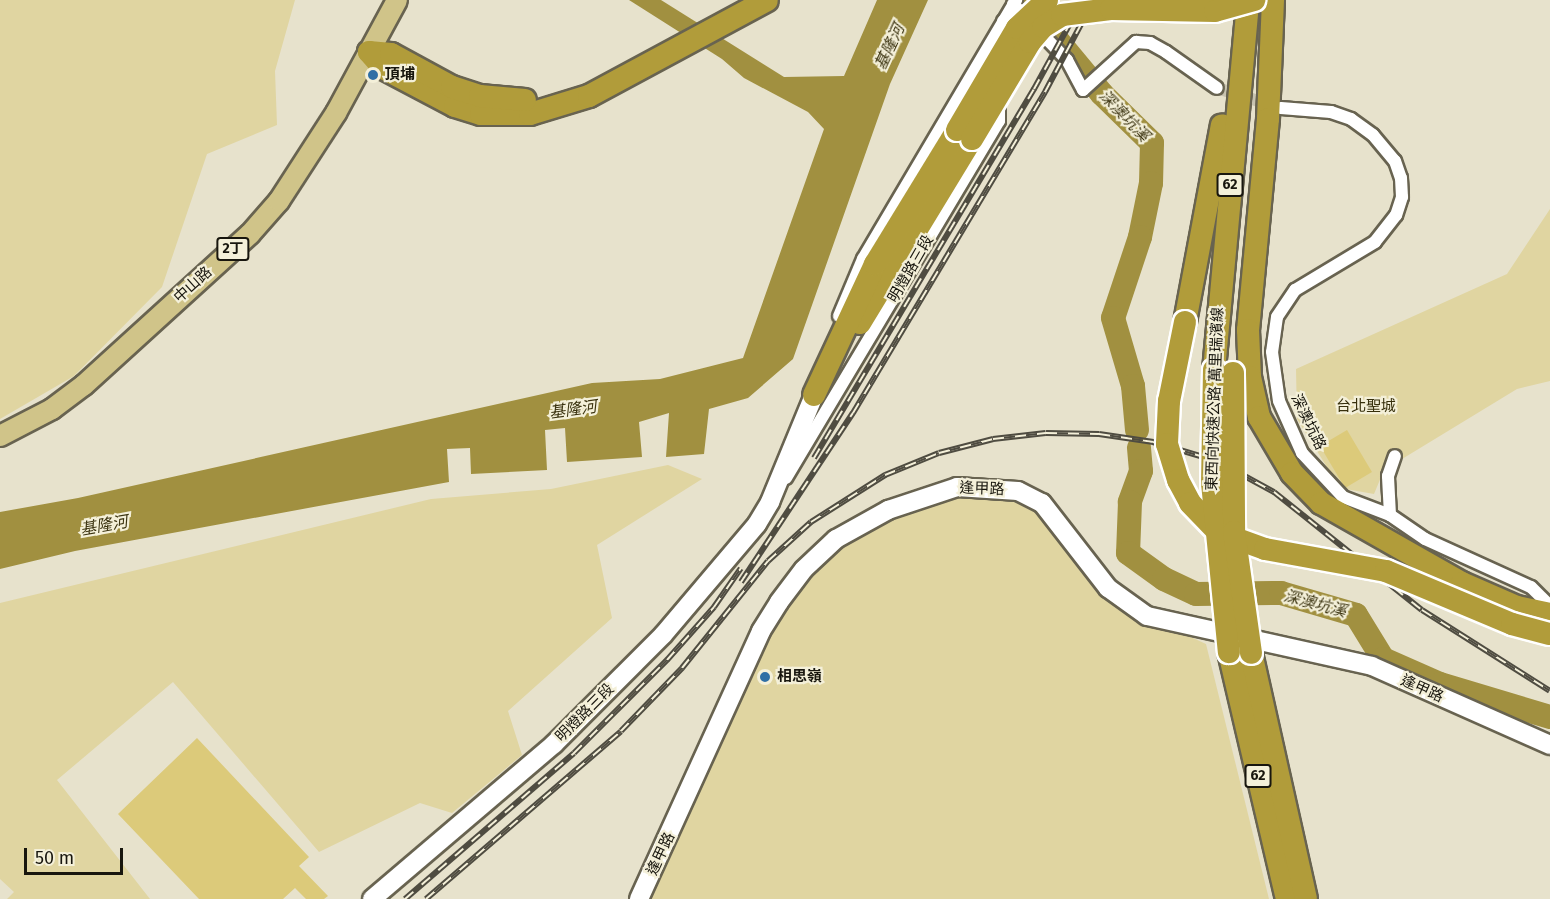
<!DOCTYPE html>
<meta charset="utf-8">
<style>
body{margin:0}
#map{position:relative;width:1550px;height:899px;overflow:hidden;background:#e7e2cc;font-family:"Fira Sans","Noto Sans TC",sans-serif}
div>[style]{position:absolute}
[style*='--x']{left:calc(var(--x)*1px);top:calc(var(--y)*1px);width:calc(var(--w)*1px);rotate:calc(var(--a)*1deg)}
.green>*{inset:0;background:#e0d5a1}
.water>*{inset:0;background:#a19040}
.river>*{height:24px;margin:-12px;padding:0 12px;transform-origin:12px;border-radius:12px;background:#a19040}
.building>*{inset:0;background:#dcca7a}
.street-tunnel>*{height:12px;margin-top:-6px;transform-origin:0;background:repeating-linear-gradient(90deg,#c8c3b0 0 12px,transparent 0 18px)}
.roads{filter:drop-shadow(2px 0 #686350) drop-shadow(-2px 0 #686350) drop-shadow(0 2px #686350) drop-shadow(0 -2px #686350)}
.street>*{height:12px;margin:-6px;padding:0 6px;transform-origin:6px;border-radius:6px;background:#fff}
.secondary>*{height:18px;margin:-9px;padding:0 9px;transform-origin:9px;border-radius:9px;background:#fff}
.primary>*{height:20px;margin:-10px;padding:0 10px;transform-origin:10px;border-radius:10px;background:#d0c489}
.highway>*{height:22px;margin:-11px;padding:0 11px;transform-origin:11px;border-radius:11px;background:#b19c3a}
.rail>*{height:6px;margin-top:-3px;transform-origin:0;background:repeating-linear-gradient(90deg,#f4f0d9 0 11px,#4f4c41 0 22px);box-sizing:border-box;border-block:2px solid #4f4c41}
.bridges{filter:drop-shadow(2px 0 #fff) drop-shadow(-2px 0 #fff) drop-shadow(0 2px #fff) drop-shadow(0 -2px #fff)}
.highway-bridge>*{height:22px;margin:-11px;padding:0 11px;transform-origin:11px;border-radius:11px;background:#b19c3a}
.dots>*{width:16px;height:16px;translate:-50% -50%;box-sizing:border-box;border:3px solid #f4f0d9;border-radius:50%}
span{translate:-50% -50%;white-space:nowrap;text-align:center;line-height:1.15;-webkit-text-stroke:4.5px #f4f0d9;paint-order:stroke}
.shield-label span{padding:2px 4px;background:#f4f0d9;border:2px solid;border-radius:4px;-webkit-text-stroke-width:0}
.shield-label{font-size:14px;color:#18160e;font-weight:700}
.poi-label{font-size:15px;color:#18160e;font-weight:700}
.left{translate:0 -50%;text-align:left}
.street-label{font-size:15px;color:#18160e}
.park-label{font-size:15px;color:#37300c}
.water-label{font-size:16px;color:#3b3310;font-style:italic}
.scale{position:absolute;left:24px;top:848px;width:99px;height:27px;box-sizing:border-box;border:3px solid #18160e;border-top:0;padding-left:8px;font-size:18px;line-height:21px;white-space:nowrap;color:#18160e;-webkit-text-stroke:4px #f4f0d9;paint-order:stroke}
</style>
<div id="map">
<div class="green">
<div style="clip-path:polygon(0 0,295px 0,275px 71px,277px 125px,207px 154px,162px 287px,74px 376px,0 419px)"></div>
<div style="clip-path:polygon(1550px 209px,1550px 381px,1517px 389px,1384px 470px,1374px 494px,1340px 488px,1297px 419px,1296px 369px,1507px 274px)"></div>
<div style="clip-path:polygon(668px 465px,702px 479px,597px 545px,612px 618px,508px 711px,522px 755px,452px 813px,420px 803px,319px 852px,173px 682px,57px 780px,150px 899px,7px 899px,14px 892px,0 879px,0 603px,431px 499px,551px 489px)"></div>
<div style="clip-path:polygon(951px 489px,1022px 489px,1130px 609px,1206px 644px,1269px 899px,650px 899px,779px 602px,847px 544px)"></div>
</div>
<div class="water">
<div style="clip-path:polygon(629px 0,661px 0,784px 77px,844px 76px,877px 0,928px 0,890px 84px,793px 359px,748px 398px,709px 409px,704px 454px,666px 457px,669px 413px,639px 422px,642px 457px,567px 462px,565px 428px,545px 430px,547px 470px,471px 474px,470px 448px,447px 449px,449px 482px,75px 551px,0 569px,0 512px,78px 498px,592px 383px,660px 379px,743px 358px,824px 129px,808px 112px,744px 78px,722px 59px)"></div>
</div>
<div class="river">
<div style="--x:1024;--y:0;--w:122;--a:50.3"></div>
<div style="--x:1102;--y:94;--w:70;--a:44.4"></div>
<div style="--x:1152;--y:143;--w:40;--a:91.4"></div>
<div style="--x:1151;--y:183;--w:55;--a:101.5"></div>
<div style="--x:1140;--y:237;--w:85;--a:108.4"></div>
<div style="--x:1113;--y:318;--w:71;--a:73.6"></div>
<div style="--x:1133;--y:386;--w:44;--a:84.8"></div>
<div style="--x:1139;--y:448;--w:23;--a:85"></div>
<div style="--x:1141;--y:471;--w:33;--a:110"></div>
<div style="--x:1130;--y:502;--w:51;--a:92.2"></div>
<div style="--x:1128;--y:553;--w:44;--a:35.8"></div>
<div style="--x:1164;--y:579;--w:35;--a:25"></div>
<div style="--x:1196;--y:594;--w:85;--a:-0.7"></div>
<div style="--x:1281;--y:593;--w:78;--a:16.3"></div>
<div style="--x:1356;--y:615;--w:52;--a:58.5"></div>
<div style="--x:1383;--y:659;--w:62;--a:23.7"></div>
<div style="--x:1440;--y:684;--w:115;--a:16.7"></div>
</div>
<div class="building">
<div style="clip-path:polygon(1347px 430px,1372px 472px,1345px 488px,1320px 446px)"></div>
<div style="clip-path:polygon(197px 738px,309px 857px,299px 866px,328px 896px,324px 899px,306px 899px,295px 888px,283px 899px,199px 899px,118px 814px)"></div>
</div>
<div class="street-tunnel">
<div style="--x:1217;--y:88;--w:57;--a:17.5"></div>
</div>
<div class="roads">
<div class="street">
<div style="--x:1013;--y:4;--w:78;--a:46"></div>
<div style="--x:1067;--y:60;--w:34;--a:62"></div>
<div style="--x:1083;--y:90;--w:72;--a:-42.2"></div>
<div style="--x:1136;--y:42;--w:14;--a:4"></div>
<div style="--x:1150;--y:43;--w:18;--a:29"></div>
<div style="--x:1166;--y:52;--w:62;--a:35.2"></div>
<div style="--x:1001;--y:45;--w:24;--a:-85"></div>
<div style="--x:1281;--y:108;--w:50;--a:4.6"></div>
<div style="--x:1331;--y:112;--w:21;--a:19"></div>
<div style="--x:1351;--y:119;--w:27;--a:36"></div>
<div style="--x:1373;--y:135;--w:34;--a:50"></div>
<div style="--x:1395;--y:161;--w:18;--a:71"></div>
<div style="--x:1401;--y:178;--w:19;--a:87"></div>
<div style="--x:1402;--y:197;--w:19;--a:108"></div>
<div style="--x:1396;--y:215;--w:34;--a:128"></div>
<div style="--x:1375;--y:242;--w:93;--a:149"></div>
<div style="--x:1295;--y:290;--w:32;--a:124"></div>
<div style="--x:1277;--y:317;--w:35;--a:98"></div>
<div style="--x:1272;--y:352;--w:49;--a:81.9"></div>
<div style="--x:1279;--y:401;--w:57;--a:66.1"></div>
<div style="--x:1302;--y:453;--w:60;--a:47"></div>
<div style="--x:1343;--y:497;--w:50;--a:21"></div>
<div style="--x:1390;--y:515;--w:42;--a:34.4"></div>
<div style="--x:1425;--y:539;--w:116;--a:24.4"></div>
<div style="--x:1531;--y:587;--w:27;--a:45"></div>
<div style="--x:839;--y:316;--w:62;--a:-67.2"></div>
<div style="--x:863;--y:259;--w:301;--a:-59.4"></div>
<div style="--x:786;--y:478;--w:416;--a:-59.2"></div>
<div style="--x:999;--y:121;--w:20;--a:-90"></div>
<div style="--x:1390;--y:515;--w:39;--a:-93"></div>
<div style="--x:1388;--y:476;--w:21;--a:-71"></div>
</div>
<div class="secondary">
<div style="--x:372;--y:899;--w:239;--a:-40.4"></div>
<div style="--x:554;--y:744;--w:154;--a:-45"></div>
<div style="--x:663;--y:635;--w:145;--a:-49.7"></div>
<div style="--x:757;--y:524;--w:26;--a:-59"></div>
<div style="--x:770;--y:502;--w:116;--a:-67.6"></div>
<div style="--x:639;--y:899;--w:294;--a:-65.5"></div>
<div style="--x:761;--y:631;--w:34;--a:-58"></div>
<div style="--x:779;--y:602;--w:41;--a:-52.9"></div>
<div style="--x:804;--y:569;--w:44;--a:-43.2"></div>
<div style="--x:836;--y:539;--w:60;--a:-29.1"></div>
<div style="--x:888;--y:510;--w:73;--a:-18.4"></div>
<div style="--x:957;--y:487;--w:61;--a:3.8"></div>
<div style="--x:1018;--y:491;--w:27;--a:27"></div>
<div style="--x:1042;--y:503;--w:108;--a:52.2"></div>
<div style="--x:1108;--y:588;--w:48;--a:35.7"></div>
<div style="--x:1147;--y:616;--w:230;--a:12.5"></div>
<div style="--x:1372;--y:666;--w:195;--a:23.9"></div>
</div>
<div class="primary">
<div style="--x:0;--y:436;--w:59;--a:-27.4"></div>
<div style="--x:52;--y:409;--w:40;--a:-37"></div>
<div style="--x:84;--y:385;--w:224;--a:-42.3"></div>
<div style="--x:250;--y:234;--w:44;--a:-48.7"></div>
<div style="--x:279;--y:201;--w:105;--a:-57.1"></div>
<div style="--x:336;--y:113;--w:128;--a:-61.6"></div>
</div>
<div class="highway">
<div style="--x:1273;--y:0;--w:119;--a:92.4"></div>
<div style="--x:1268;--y:119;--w:212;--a:95.4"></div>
<div style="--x:1248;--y:330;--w:47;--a:87.6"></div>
<div style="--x:1250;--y:377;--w:41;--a:77.3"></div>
<div style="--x:1259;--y:417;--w:65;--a:59.5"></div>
<div style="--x:1292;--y:473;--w:42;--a:46"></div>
<div style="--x:1321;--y:503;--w:162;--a:29.6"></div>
<div style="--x:1462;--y:583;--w:60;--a:23.6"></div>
<div style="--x:1517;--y:607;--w:34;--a:12"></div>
<div style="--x:369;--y:52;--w:21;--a:49"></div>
<div style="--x:383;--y:68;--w:81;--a:27.8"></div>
<div style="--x:455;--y:106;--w:27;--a:17"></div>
<div style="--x:481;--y:114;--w:49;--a:0"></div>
<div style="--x:530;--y:114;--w:62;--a:-17"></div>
<div style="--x:589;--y:96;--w:202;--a:-28.3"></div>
<div style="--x:369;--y:52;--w:22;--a:5"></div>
<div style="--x:391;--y:54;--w:69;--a:28.4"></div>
<div style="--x:452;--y:87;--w:29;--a:18"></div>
<div style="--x:480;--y:96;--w:45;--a:5.1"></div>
<div style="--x:1185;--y:322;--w:200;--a:-79.4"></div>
<div style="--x:860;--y:323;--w:215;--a:-58.7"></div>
<div style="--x:1214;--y:370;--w:372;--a:-84.7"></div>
<div style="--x:814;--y:395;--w:145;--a:-65"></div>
<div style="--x:875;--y:264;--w:157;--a:-58.5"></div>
<div style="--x:1229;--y:652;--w:254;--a:76.8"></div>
<div style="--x:1251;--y:653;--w:252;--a:77.4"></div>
</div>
</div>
<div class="rail">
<div style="--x:814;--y:458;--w:430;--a:-59.2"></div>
<div style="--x:1034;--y:89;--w:102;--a:-61.2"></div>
<div style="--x:741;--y:582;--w:203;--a:-56.5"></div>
<div style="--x:853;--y:413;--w:374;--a:-59.1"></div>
<div style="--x:1045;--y:92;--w:104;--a:-62"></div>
<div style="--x:405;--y:899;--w:223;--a:-40.8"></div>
<div style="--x:574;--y:753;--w:132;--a:-45"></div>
<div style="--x:667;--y:660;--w:71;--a:-48.4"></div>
<div style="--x:714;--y:607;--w:47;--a:-55.3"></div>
<div style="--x:426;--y:899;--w:257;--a:-40.7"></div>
<div style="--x:621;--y:731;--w:88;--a:-45.9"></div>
<div style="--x:682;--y:668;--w:137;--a:-51.2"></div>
<div style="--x:768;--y:561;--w:58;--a:-42.2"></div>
<div style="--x:811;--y:522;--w:88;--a:-32.4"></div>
<div style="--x:885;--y:475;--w:58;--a:-22.2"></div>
<div style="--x:939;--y:453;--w:56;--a:-14.5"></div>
<div style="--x:993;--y:439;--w:53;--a:-6.5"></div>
<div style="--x:1046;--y:433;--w:53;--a:1.1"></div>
<div style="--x:1099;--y:434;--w:55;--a:8.4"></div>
<div style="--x:1153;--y:442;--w:67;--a:16.5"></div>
<div style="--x:1217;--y:461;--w:65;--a:28.5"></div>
<div style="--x:1274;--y:492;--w:189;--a:38.6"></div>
<div style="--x:1422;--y:610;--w:151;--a:32.3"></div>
</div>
<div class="bridges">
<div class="highway-bridge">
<div style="--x:957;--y:130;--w:118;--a:-59.5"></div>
<div style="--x:1017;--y:28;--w:41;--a:-43"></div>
<div style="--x:972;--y:139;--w:113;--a:-59.1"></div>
<div style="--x:1030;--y:42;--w:20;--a:-49"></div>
<div style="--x:1043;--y:27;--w:22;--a:-32"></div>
<div style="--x:1062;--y:15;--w:49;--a:-7"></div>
<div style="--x:1111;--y:9;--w:104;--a:1.1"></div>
<div style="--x:1215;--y:11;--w:41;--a:-15.8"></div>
<div style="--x:1185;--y:322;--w:81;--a:101.4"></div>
<div style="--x:1169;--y:401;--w:43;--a:92.7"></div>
<div style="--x:1167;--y:444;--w:38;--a:73"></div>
<div style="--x:1178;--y:480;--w:26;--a:62"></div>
<div style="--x:1190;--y:503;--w:40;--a:46"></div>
<div style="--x:1218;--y:532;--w:50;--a:19.9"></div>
<div style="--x:1265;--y:549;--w:123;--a:10.3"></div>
<div style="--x:1386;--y:571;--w:137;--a:22.8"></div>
<div style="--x:1512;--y:624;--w:39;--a:15"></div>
<div style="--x:1214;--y:370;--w:113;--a:91"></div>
<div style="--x:1212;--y:483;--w:170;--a:84.3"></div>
<div style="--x:1233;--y:373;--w:159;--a:89.6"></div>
<div style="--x:1234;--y:532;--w:122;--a:82"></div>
</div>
</div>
<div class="dots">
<div style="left:373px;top:75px;background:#2f6fa5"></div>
<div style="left:765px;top:677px;background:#2f6fa5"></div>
</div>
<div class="shield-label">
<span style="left:1230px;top:185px">62</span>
<span style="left:233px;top:249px">2丁</span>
<span style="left:1258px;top:776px">62</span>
</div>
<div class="poi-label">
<span class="left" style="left:385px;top:75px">頂埔</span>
<span class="left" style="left:777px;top:677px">相思嶺</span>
</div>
<div class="street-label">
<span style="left:911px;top:269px;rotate:-60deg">明燈路三段</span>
<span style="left:193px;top:285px;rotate:-42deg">中山路</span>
<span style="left:1215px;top:399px;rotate:-88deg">東西向快速公路 萬里瑞濱線</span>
<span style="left:1308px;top:422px;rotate:64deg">深澳坑路</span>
<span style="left:982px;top:489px;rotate:2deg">逢甲路</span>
<span style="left:1422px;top:689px;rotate:24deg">逢甲路</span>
<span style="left:585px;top:713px;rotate:-45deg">明燈路三段</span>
<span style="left:661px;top:854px;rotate:-65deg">逢甲路</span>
</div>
<div class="park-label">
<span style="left:1366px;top:407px">台北聖城</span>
</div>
<div class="water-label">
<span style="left:890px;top:47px;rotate:-65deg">基隆河</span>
<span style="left:1124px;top:116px;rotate:46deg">深澳坑溪</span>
<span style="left:573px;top:410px;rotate:-8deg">基隆河</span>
<span style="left:104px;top:526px;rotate:-10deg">基隆河</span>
<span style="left:1315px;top:604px;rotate:15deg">深澳坑溪</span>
</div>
<div class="scale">50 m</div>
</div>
